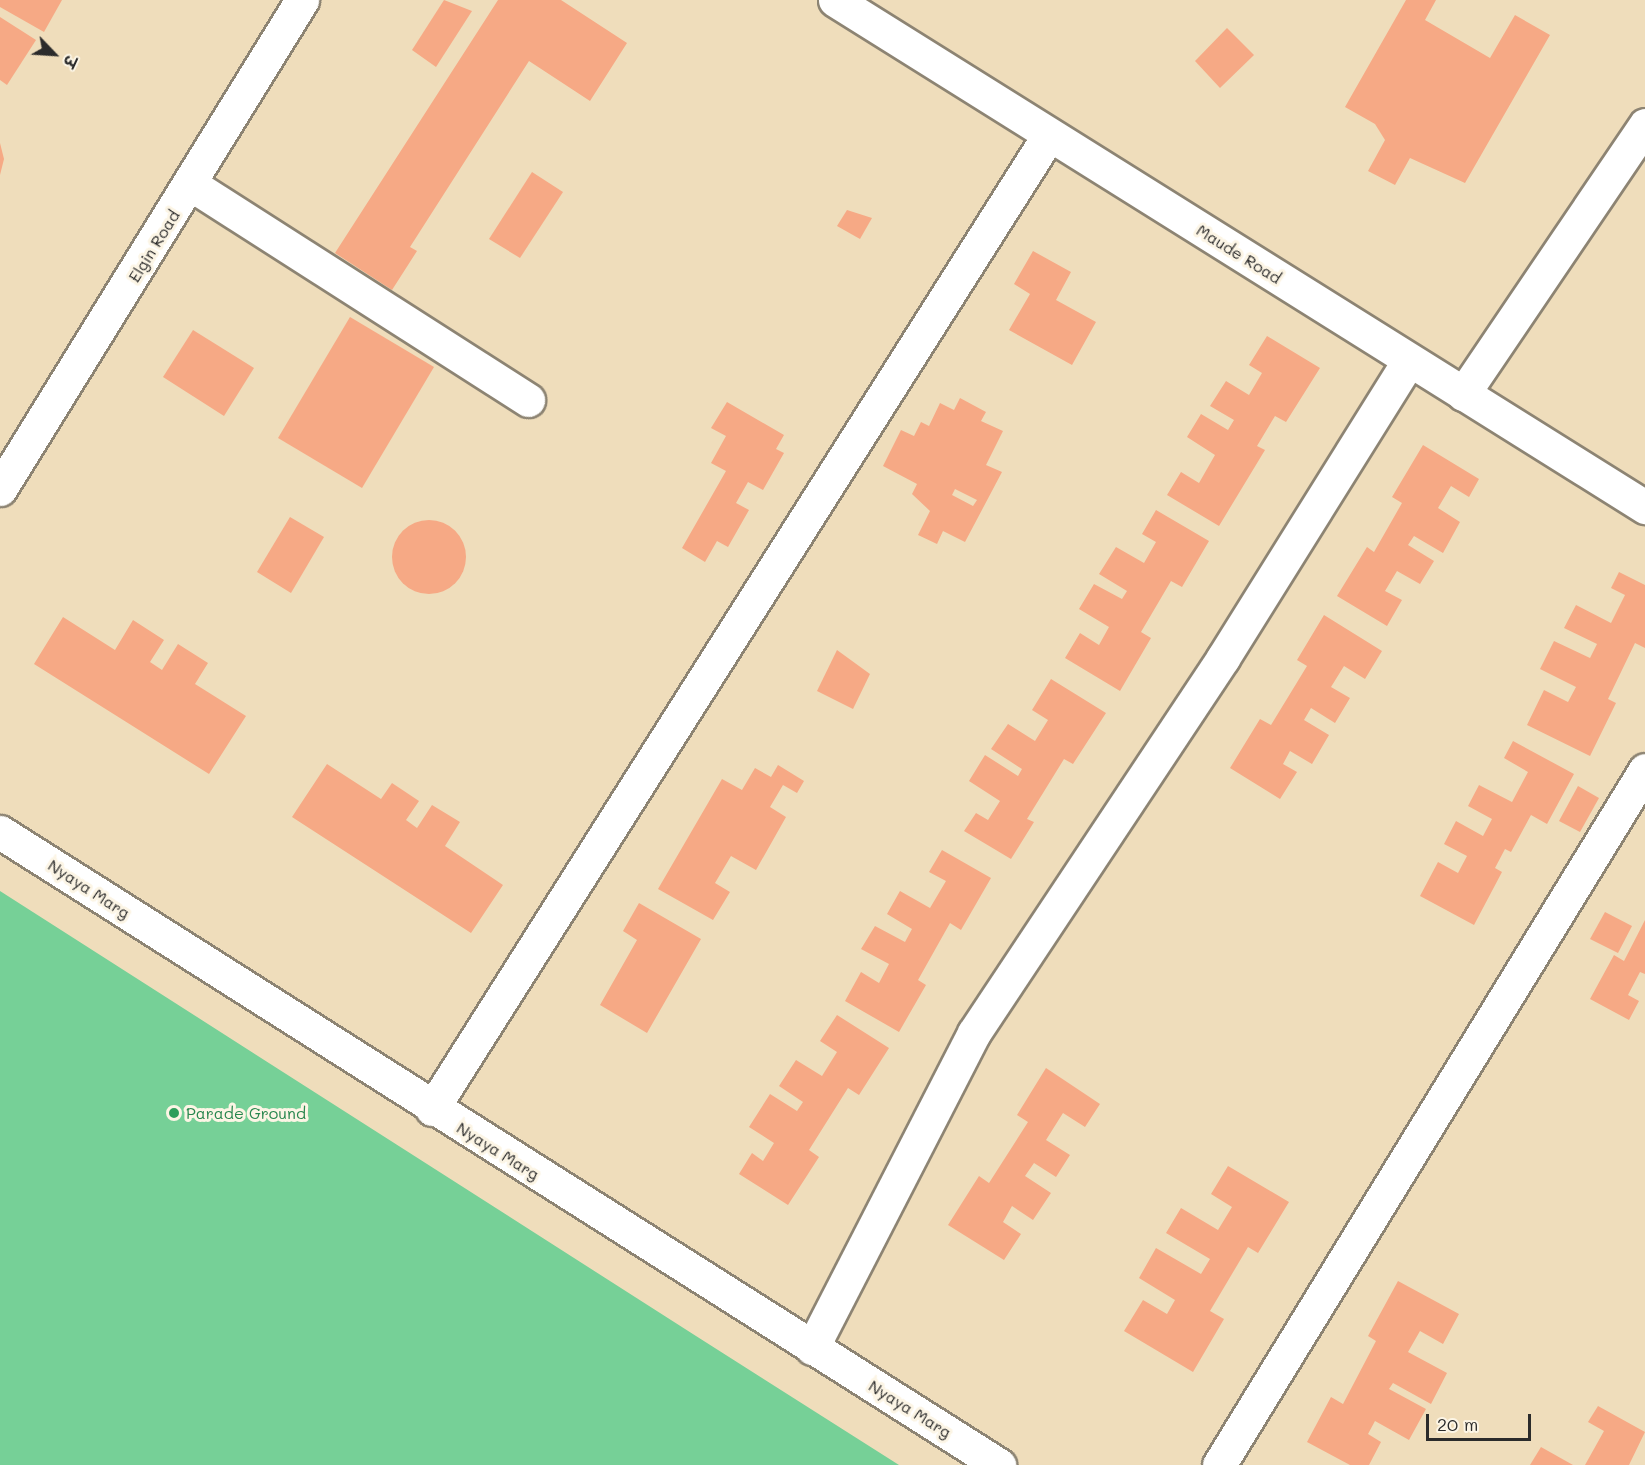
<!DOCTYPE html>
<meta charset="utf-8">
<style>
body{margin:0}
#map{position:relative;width:1645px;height:1465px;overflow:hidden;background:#efddbb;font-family:Mali,"Playpen Sans Deva",sans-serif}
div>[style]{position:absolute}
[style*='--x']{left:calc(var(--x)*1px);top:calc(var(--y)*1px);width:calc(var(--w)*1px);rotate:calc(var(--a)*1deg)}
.green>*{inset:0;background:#76d097}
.building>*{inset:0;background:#f6a985}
.round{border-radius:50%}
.roads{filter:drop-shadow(2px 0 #8d8473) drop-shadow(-2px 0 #8d8473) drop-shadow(0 2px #8d8473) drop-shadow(0 -2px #8d8473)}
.minor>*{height:33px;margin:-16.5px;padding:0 16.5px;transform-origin:16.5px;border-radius:16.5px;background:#fff}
.dots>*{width:16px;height:16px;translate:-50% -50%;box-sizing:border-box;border:3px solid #fcf5e5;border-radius:50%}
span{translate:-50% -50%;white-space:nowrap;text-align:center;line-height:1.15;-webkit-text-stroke:6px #fcf5e5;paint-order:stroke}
.street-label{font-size:16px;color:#2b2b2b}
.leisure-label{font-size:16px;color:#27864d}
.left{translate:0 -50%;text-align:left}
.north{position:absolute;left:24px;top:24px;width:60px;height:60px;-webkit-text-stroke:4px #fcf5e5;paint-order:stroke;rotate:115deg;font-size:16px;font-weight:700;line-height:24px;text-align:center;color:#2b2b2b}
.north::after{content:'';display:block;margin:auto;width:21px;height:27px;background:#2b2b2b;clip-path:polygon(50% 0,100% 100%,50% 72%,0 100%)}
.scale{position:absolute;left:1426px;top:1414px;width:105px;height:27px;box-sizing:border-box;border:3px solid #2b2b2b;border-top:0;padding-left:8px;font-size:18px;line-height:21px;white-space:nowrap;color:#2b2b2b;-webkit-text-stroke:4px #fcf5e5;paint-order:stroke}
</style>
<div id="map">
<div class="green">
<div style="clip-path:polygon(0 891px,696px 1336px,899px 1465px,0 1465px)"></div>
</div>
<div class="building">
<div style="clip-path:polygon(0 0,62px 0,44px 32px,0 7px)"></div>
<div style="clip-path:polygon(444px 0,472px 11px,436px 67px,412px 50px)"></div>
<div style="clip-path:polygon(498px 0,561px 0,627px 43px,590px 101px,529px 61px,410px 247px,417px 251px,392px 290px,335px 253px)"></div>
<div style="clip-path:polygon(1406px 0,1436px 0,1425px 20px,1490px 58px,1515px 15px,1550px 35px,1465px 183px,1410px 158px,1395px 185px,1368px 171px,1385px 140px,1375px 124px,1345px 107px)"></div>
<div style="clip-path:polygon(0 17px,36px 40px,7px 85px,0 80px)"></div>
<div style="clip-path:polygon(1227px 28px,1254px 55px,1220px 88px,1195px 61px)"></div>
<div style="clip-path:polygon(0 143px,4px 159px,0 175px)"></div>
<div style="clip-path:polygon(532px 172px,563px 192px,520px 258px,489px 239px)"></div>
<div style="clip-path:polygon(847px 210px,872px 218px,860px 239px,837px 226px)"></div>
<div style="clip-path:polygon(1033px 251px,1071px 272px,1056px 300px,1096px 322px,1072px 365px,1009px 330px,1030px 294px,1014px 284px)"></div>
<div style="clip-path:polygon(350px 317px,434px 367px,362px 488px,278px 438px)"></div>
<div style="clip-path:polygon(193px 330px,254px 368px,224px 416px,163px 377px)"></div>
<div style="clip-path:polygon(1267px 336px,1320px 368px,1286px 422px,1275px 416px,1257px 446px,1265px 450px,1219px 526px,1167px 495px,1181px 472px,1199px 483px,1215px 455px,1187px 437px,1201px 414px,1228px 430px,1234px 420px,1210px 406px,1226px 381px,1249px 395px,1262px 373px,1249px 365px)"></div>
<div style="clip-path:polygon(evenodd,960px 398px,986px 412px,981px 421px,1003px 431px,986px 465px,1002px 472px,965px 542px,943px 531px,937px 544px,918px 535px,930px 511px,912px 494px,917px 484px,883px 466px,901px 430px,914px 436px,921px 422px,929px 426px,940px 403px,954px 410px,960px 398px,955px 489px,977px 500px,973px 506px,952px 495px,955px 489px)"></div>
<div style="clip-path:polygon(727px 402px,784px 435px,776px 449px,784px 453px,763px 490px,748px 482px,736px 503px,749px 510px,728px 547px,717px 541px,705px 562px,682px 548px,726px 471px,711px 463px,726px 436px,711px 428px)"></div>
<div style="clip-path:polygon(1423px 445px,1479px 479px,1469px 497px,1451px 486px,1438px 508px,1460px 522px,1443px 553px,1414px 536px,1408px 545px,1434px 561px,1420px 584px,1397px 571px,1385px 591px,1402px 600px,1387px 626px,1337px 596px,1367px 547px,1374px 552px,1402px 503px,1392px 497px)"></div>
<div style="clip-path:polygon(1156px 510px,1209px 541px,1182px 587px,1171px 581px,1141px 632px,1151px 638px,1120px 691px,1065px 658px,1080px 633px,1099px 645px,1109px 627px,1079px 609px,1094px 584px,1122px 599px,1127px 591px,1099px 574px,1116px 547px,1144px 563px,1156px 542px,1142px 534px)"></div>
<div style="clip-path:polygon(290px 517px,324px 537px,291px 593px,257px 572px)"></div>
<div class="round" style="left:392px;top:520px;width:74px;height:74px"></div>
<div style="clip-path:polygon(1619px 572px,1645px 585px,1645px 648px,1635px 643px,1608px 699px,1616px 703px,1590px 756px,1527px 725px,1544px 690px,1568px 702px,1576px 687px,1540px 669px,1554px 641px,1590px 658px,1597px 644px,1564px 628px,1576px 605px,1611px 623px,1625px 595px,1611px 588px)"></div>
<div style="clip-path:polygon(1324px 615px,1382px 651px,1365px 679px,1344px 666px,1331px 687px,1350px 698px,1335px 723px,1311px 708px,1304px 720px,1329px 735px,1312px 764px,1290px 751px,1283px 764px,1297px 772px,1280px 799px,1230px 768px,1260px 719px,1271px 725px,1307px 666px,1297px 660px)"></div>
<div style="clip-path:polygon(63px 617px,115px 650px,133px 620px,164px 640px,150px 662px,162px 670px,178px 644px,208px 663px,195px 684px,246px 716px,209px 774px,34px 664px)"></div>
<div style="clip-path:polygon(837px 650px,870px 674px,853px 709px,817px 691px)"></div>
<div style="clip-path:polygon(1051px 679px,1106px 713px,1073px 764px,1064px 759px,1027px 819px,1034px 822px,1011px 859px,964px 831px,976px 813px,988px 820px,1000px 801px,969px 781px,985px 755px,1018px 776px,1022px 769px,991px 749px,1008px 724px,1035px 741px,1048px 720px,1032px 710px)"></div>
<div style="clip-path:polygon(1513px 741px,1574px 774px,1547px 824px,1531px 815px,1511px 852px,1505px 849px,1495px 868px,1502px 872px,1474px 925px,1420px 896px,1438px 862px,1458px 873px,1467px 856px,1444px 844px,1456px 821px,1483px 836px,1492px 819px,1468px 806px,1479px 785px,1512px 802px,1528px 772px,1504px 758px)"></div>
<div style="clip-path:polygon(327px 764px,381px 799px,392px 783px,419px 801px,406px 820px,417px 828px,432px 805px,460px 822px,445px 846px,503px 885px,471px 933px,292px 817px)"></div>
<div style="clip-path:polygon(778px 765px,804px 781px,797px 793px,783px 785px,770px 807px,786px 817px,756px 870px,731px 856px,715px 883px,730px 892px,713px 920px,658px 889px,722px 779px,742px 790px,755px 768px,771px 777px)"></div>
<div style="clip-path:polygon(1578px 786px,1599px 798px,1580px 832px,1559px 821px)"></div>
<div style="clip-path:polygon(942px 850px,991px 878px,961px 930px,950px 923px,918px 980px,926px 985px,899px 1032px,845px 1001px,861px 972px,879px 983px,889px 964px,861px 949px,875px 926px,905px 942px,912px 929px,887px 914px,900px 891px,930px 908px,946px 881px,929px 872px)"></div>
<div style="clip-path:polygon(639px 903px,701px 939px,647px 1033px,600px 1005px,637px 940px,623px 931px)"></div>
<div style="clip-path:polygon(1605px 912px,1632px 926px,1618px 953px,1590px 939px)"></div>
<div style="clip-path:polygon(1645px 920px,1645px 974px,1640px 972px,1628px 995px,1639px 1001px,1629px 1020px,1590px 999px,1614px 955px,1624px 961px)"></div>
<div style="clip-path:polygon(837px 1015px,889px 1048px,859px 1095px,848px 1088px,809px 1150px,819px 1157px,788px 1205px,739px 1174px,752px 1153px,763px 1161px,774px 1143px,749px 1127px,770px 1094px,797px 1111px,803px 1102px,779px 1086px,796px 1060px,822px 1076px,837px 1052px,820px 1041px)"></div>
<div style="clip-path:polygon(1046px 1068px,1100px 1104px,1085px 1127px,1063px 1113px,1046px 1140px,1070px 1155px,1056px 1177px,1034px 1163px,1025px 1176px,1051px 1193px,1033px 1220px,1012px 1206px,1003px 1222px,1021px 1234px,1004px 1260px,948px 1225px,979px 1176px,989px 1183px,1028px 1122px,1017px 1115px)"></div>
<div style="clip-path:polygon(1228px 1166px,1289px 1202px,1258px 1253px,1248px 1247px,1210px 1311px,1224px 1319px,1193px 1372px,1124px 1331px,1143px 1300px,1167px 1314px,1175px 1300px,1139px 1278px,1156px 1248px,1201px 1274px,1210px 1259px,1166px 1233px,1181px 1208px,1218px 1230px,1232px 1207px,1211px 1194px)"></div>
<div style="clip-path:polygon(1398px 1281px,1459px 1314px,1443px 1344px,1420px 1331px,1408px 1352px,1447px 1373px,1431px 1404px,1393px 1383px,1389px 1389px,1426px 1409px,1409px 1440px,1375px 1421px,1368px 1434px,1381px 1442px,1369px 1465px,1350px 1465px,1307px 1442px,1331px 1397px,1343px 1404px,1376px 1341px,1368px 1336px)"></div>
<div style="clip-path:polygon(1598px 1406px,1645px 1432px,1629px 1465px,1585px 1465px,1604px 1431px,1588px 1422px)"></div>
<div style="clip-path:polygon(1541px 1447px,1573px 1465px,1530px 1465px)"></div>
</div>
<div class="roads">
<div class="minor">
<div style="--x:835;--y:0;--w:956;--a:32.04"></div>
<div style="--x:192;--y:185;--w:399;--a:32.6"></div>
<div style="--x:1463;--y:394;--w:325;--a:-55.9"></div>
<div style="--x:0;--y:489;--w:575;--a:-58.3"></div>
<div style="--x:0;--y:832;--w:1183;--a:32.36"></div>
<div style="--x:432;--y:1109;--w:1153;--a:-57.65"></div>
<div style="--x:812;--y:1348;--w:354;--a:-62.8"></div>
<div style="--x:974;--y:1033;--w:450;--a:-56.4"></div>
<div style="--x:1223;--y:658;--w:351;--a:-58"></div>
<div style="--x:1219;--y:1465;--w:815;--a:-58.49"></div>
</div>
</div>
<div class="dots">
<div style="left:174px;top:1113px;background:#2e9e5b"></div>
</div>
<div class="street-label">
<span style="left:154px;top:246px;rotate:-58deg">Elgin Road</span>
<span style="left:1239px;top:254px;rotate:32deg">Maude Road</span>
<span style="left:89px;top:889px;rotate:33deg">Nyaya Marg</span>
<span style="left:498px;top:1151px;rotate:32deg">Nyaya Marg</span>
<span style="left:910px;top:1409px;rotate:32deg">Nyaya Marg</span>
</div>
<div class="leisure-label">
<span class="left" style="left:186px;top:1113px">Parade Ground</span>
</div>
<div class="north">उ</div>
<div class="scale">20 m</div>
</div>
